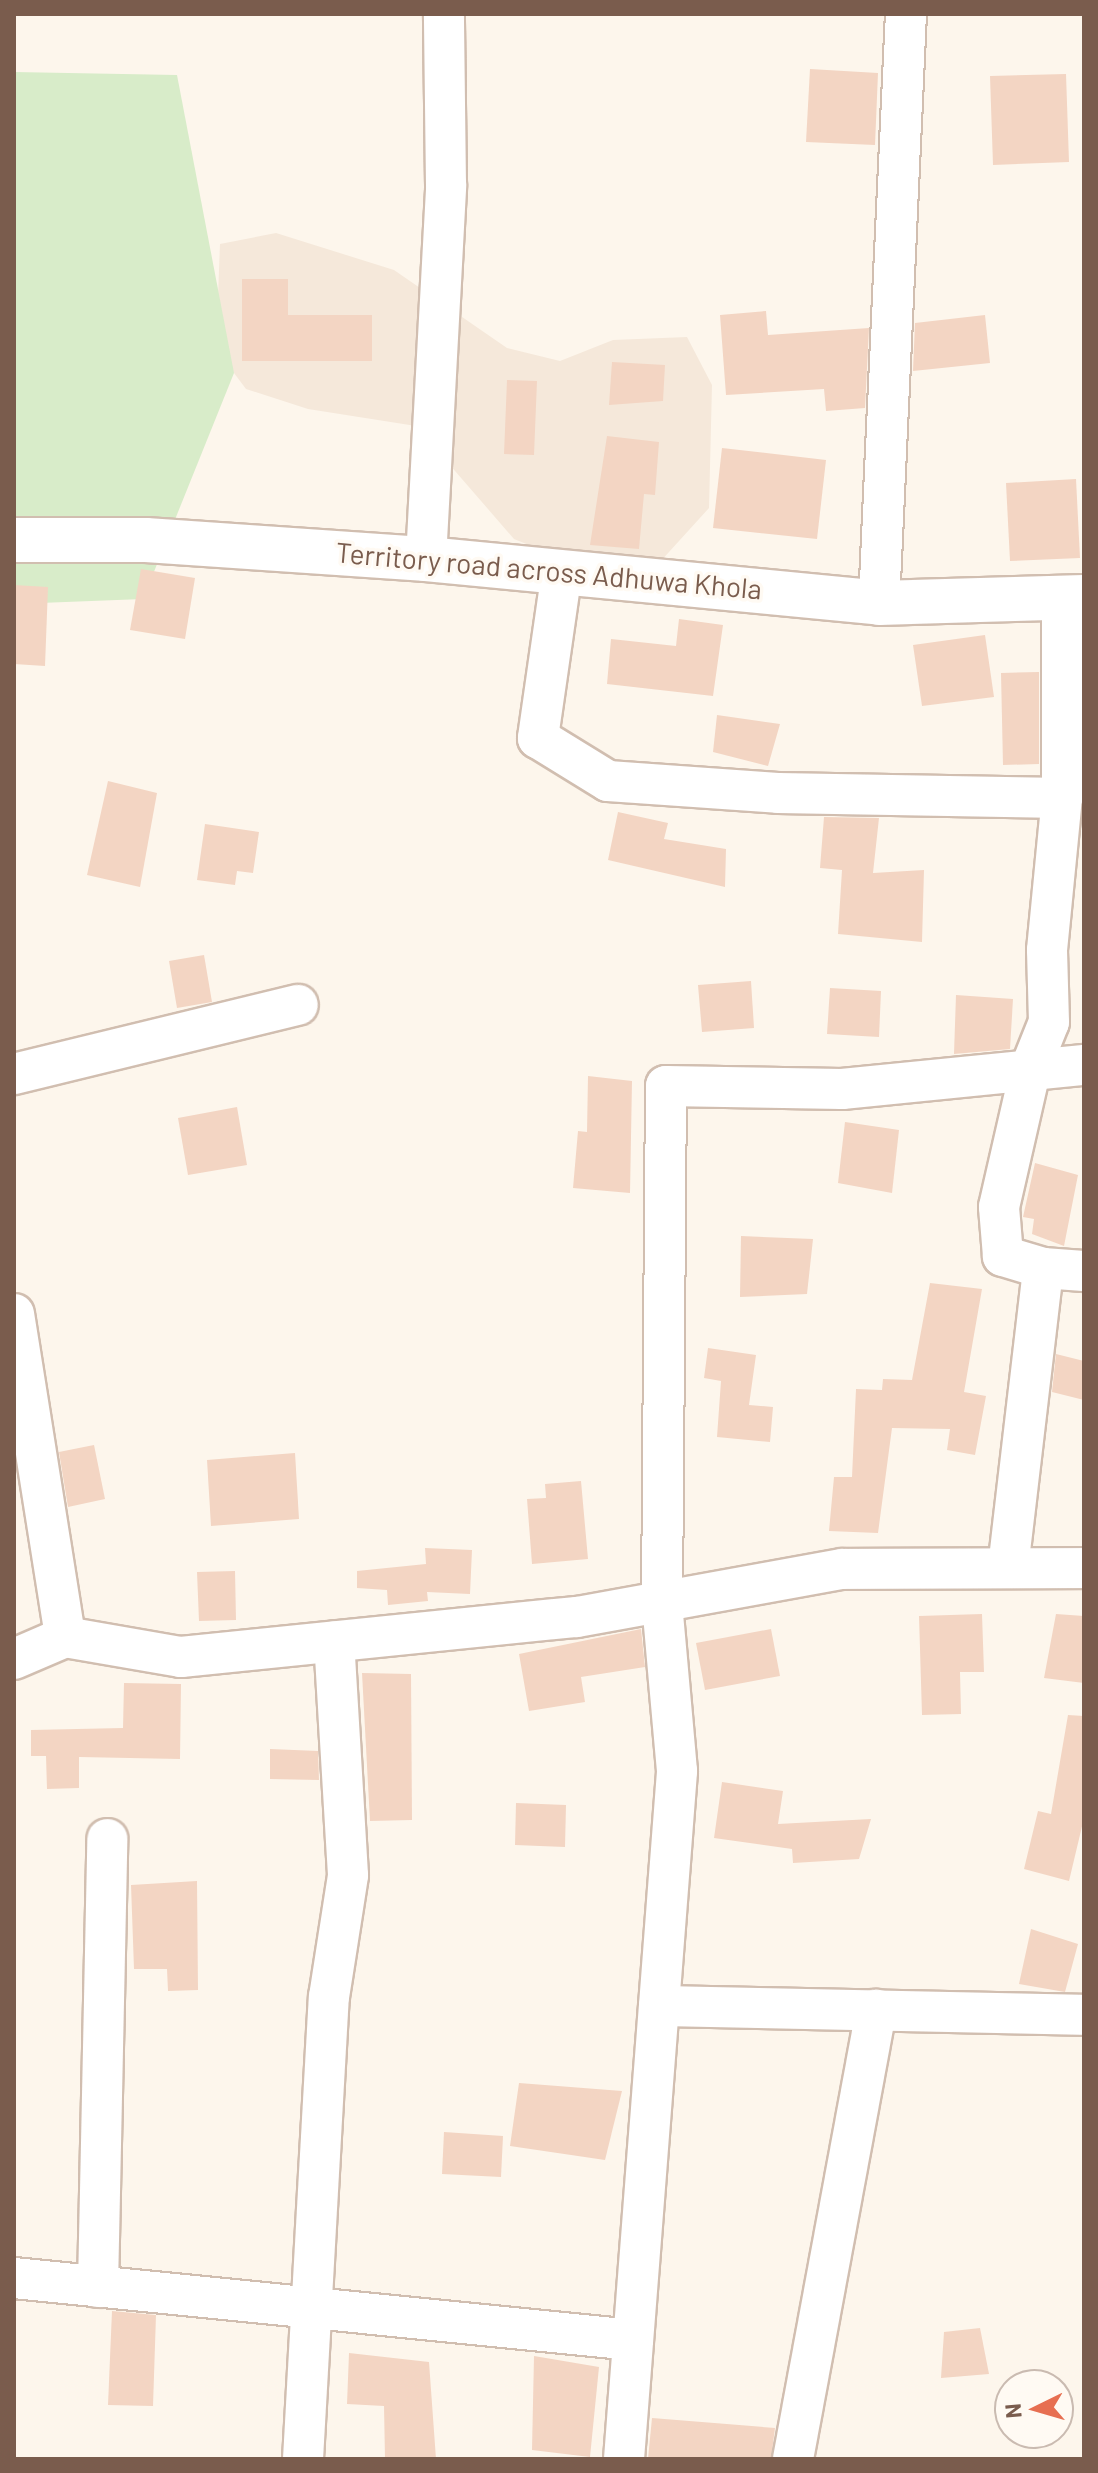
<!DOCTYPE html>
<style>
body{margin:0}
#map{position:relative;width:1098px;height:2473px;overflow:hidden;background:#fdf6ec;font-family:Barlow,sans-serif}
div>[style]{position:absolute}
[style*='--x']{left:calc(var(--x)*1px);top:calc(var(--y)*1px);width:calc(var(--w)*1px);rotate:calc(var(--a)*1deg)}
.residential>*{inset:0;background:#f5e8da}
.green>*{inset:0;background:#d8ecc9}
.building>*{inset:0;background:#f3d5c3}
.roads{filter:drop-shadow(2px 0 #d1beb0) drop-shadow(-2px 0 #d1beb0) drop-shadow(0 2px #d1beb0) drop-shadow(0 -2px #d1beb0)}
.minor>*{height:40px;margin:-20px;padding:0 20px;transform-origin:20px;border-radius:20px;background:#fff}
.tertiary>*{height:44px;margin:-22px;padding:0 22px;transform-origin:22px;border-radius:22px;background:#fff}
span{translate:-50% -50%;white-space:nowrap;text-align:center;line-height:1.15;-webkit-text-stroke:7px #fffaf3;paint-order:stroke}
.street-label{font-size:28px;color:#7a5c4d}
.frame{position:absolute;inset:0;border:16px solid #7a5c4d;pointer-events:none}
.north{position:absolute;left:994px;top:2369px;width:80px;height:80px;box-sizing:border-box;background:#fffaf3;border:2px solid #cabbb1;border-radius:50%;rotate:265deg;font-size:22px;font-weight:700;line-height:32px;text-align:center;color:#7a5c4d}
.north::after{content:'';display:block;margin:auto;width:28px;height:36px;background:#e76f51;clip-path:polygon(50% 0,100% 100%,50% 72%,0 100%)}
</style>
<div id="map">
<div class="residential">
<div style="clip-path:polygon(276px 233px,394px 270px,507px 348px,560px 361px,613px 340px,687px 337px,712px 385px,709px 508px,649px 574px,584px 567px,514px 539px,416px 426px,308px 409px,246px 389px,216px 349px,220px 244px)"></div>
</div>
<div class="green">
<div style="clip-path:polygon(14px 72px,177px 75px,234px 373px,143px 599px,14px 604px)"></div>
</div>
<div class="building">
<div style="clip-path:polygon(810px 69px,878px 73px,875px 145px,806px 142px)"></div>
<div style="clip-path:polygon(1066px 74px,1069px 162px,993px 165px,990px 76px)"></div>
<div style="clip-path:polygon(242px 279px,288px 279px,288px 315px,372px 315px,372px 361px,242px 361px)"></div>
<div style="clip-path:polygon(766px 311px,768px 335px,869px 328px,865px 408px,826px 411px,824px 389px,726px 395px,720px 315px)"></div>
<div style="clip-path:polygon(985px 315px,990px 363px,913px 371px,915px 323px)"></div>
<div style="clip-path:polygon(612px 362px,665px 365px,663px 401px,609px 405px)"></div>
<div style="clip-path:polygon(507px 380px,537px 381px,534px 455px,504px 454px)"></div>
<div style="clip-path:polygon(607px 436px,659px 442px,655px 495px,644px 494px,639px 549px,590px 545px)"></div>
<div style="clip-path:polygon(722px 448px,826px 460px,817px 539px,713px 528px)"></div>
<div style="clip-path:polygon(1076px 479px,1080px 558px,1010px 561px,1006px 483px)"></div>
<div style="clip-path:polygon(141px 569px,195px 578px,185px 639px,130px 630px)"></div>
<div style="clip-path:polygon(14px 585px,48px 587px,45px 666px,14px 664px)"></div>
<div style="clip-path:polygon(679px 619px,723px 625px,713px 696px,607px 684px,611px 639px,676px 646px)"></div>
<div style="clip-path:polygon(985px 635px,994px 697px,922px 706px,913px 645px)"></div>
<div style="clip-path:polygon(1039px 672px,1039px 764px,1003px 765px,1001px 673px)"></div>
<div style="clip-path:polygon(717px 715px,780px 724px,768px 766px,713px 752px)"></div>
<div style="clip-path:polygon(108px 781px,157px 793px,140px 887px,87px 875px)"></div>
<div style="clip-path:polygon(618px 812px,668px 823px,664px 839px,726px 849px,725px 887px,608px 860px)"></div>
<div style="clip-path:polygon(824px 817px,879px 818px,873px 873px,924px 870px,922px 942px,838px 934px,842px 870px,820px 868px)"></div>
<div style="clip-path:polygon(205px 824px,259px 832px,253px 873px,237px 871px,235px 885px,197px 880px)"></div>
<div style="clip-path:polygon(204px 955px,212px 1002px,177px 1008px,169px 961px)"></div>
<div style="clip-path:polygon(751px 981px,754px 1028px,702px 1032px,698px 985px)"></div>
<div style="clip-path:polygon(830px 988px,881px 991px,879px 1037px,827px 1034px)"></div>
<div style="clip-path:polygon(956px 995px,1013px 999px,1010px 1049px,954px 1054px)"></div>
<div style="clip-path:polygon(588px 1076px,632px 1081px,630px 1193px,573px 1188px,578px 1131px,587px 1132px)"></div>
<div style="clip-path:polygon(237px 1107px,247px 1165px,188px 1175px,178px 1118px)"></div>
<div style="clip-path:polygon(845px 1122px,899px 1130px,892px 1193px,838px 1183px)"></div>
<div style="clip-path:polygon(1035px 1163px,1078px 1175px,1064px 1246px,1032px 1234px,1034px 1219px,1023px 1217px)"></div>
<div style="clip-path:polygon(741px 1236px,813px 1239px,807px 1294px,740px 1297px)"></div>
<div style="clip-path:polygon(930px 1283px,982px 1289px,964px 1392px,986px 1396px,975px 1455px,947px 1450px,950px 1429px,892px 1428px,878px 1533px,829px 1531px,834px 1477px,852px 1477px,856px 1389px,882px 1390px,883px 1379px,912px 1380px)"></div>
<div style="clip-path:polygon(708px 1348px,756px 1355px,749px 1405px,773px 1407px,770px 1442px,717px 1437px,721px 1381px,704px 1378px)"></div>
<div style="clip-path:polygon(1056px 1354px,1084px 1361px,1084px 1400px,1052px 1392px)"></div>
<div style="clip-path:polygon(94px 1445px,105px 1499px,68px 1507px,59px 1452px)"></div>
<div style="clip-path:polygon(295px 1453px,299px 1519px,211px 1526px,207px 1460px)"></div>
<div style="clip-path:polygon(581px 1481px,588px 1559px,532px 1564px,527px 1499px,546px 1498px,545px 1484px)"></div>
<div style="clip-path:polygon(425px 1548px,472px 1550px,470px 1594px,427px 1592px,428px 1601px,388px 1605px,387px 1590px,357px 1588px,357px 1571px,426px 1564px)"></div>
<div style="clip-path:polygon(235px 1571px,236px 1620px,199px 1621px,197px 1572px)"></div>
<div style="clip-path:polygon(982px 1614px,984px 1672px,960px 1672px,961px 1714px,922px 1715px,919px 1616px)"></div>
<div style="clip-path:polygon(1056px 1614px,1084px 1616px,1084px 1683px,1044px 1678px)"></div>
<div style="clip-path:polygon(641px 1629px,645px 1667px,581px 1677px,585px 1702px,529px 1711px,519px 1654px)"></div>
<div style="clip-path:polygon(771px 1629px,780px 1676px,705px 1690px,696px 1643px)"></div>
<div style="clip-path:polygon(362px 1673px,411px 1674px,412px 1820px,370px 1821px)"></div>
<div style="clip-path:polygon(124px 1683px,181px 1684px,180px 1759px,79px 1757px,79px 1788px,47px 1789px,46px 1756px,31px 1756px,31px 1730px,123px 1728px)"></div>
<div style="clip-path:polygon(1068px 1715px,1084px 1716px,1084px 1818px,1069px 1881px,1024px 1869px,1038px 1811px,1051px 1814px)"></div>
<div style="clip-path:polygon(270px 1749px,318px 1751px,319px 1780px,270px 1779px)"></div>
<div style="clip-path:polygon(722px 1782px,783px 1791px,778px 1824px,871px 1819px,859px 1859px,793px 1863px,792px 1849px,714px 1838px)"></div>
<div style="clip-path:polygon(516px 1803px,566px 1805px,565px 1847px,515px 1845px)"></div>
<div style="clip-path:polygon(197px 1881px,198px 1990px,168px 1991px,167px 1969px,134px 1969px,131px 1885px)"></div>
<div style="clip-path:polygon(1031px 1929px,1078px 1944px,1065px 1992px,1019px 1984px)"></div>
<div style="clip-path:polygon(519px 2083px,622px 2091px,605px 2160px,510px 2146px)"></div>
<div style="clip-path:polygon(444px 2132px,503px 2136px,501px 2177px,442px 2174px)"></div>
<div style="clip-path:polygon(112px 2311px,156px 2315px,153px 2406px,108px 2405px)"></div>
<div style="clip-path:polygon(980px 2328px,989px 2374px,941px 2378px,944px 2332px)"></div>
<div style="clip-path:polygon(349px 2353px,429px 2362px,436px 2459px,385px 2459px,384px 2406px,347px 2404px)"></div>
<div style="clip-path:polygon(534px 2356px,599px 2367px,590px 2457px,532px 2450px)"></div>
<div style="clip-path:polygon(652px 2418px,775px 2428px,771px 2459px,648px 2459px)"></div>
</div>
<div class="roads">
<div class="minor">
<div style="--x:426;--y:559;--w:375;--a:-86.9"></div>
<div style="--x:446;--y:185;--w:171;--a:-90.7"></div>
<div style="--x:562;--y:571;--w:169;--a:98.2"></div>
<div style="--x:538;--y:738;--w:82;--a:31.6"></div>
<div style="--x:608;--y:781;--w:170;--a:4"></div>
<div style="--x:778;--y:793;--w:284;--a:1"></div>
<div style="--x:879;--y:603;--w:590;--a:-87.38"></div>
<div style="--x:14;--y:1074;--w:292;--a:-13.7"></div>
<div style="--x:1043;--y:1268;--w:42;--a:-163.3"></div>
<div style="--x:1003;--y:1256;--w:49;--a:-94.7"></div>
<div style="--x:999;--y:1207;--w:144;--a:-77.1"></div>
<div style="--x:1031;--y:1067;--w:48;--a:-68.2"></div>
<div style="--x:1049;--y:1022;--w:72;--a:-91.6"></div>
<div style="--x:1047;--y:950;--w:153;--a:-84.4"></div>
<div style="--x:1062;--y:798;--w:201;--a:-90"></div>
<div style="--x:14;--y:1314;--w:327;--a:81"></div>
<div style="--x:1008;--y:1568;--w:302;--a:-83.3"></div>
<div style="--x:1043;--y:1268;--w:41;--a:4.2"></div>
<div style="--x:14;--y:1659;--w:56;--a:-23.3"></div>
<div style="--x:65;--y:1637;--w:118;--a:9.8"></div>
<div style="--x:181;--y:1657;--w:398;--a:-5.8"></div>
<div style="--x:577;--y:1617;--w:269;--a:-10.3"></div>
<div style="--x:842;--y:1569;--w:242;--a:-0.2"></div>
<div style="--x:659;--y:2006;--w:425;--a:1.2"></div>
<div style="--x:14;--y:2278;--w:622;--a:5.72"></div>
<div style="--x:98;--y:2287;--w:448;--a:-88.8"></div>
<div style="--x:303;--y:2459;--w:463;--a:-86.8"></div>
<div style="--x:329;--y:1997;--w:123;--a:-81.1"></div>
<div style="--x:348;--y:1875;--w:234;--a:-93.4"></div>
<div style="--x:624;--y:2459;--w:690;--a:-85.59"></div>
<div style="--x:677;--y:1771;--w:170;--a:-95.1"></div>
<div style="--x:662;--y:1602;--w:516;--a:-89.56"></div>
<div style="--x:666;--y:1086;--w:176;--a:1"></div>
<div style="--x:842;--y:1089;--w:243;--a:-5.7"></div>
<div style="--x:793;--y:2459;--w:457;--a:-79.5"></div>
</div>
<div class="tertiary">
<div style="--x:14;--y:540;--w:132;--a:0"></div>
<div style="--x:146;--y:540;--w:281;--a:3.9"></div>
<div style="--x:426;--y:559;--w:455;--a:5.5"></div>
<div style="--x:879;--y:603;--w:205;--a:-1.7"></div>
</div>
</div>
<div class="street-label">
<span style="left:549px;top:570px;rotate:5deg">Territory road across Adhuwa Khola</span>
</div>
<div class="frame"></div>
<div class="north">N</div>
</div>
